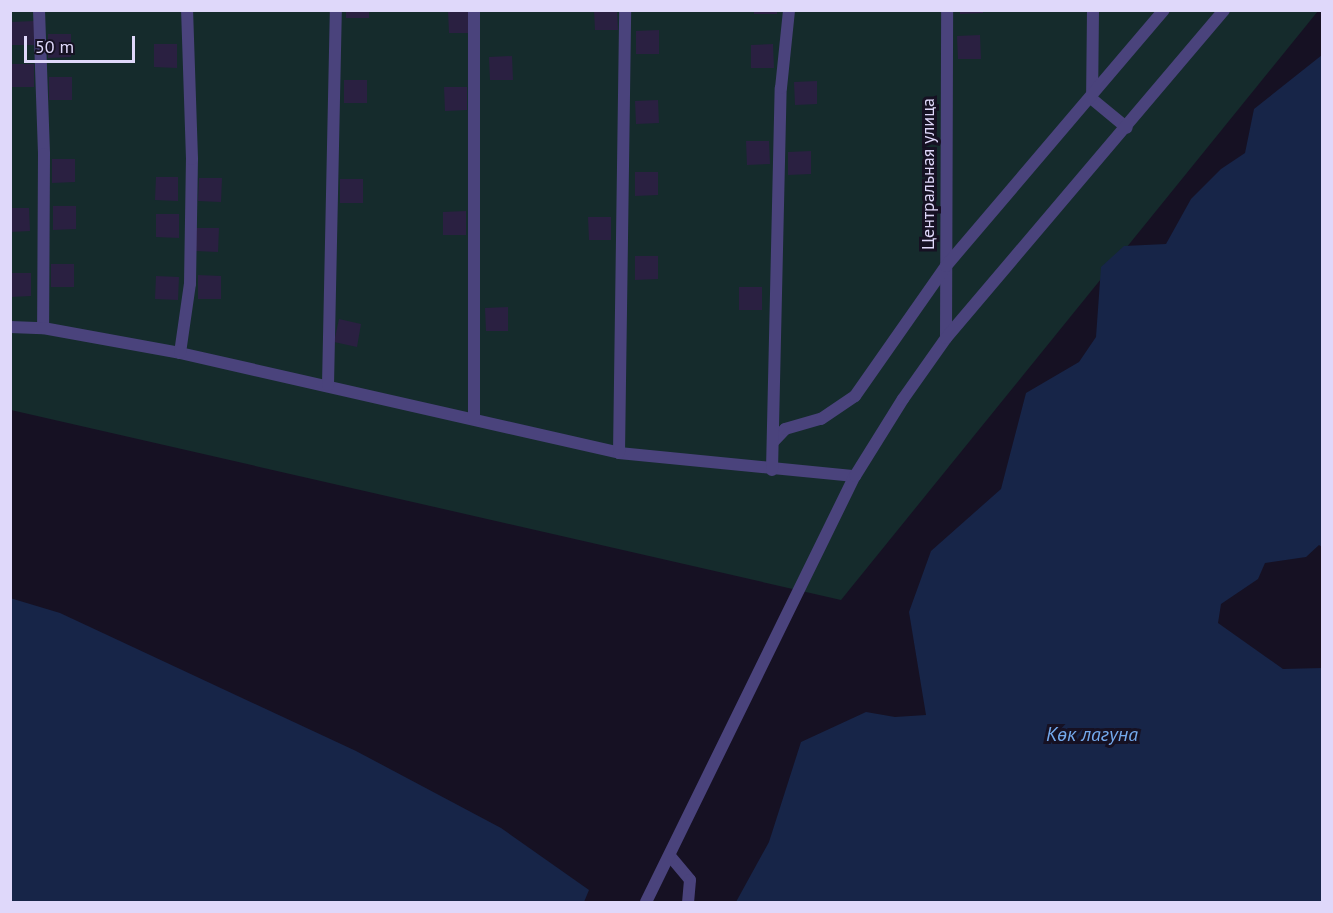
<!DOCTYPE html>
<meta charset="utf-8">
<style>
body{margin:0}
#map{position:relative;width:1333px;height:913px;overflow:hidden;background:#161123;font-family:"PT Sans",sans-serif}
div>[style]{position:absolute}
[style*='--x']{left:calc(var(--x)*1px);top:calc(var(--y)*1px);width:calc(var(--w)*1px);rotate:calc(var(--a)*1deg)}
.green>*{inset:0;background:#152b2c}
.water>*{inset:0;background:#172548}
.building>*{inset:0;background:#2a2041}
.minor>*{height:12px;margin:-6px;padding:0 6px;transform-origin:6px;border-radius:6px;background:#4a437c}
span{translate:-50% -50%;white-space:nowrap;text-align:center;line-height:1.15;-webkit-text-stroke:6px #161123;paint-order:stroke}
.street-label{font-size:18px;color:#dfd8fa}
.water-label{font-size:20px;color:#74a9ec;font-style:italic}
.frame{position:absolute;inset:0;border:12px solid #dfd8fa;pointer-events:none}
.scale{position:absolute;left:24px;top:36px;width:111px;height:27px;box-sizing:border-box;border:3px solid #dfd8fa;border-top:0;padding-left:8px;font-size:18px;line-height:21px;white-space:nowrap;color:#dfd8fa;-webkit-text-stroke:4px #161123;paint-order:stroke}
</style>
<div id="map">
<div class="green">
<div style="clip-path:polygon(11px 11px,1318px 11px,841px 600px,11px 410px)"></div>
</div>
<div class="water">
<div style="clip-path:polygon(1322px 55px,1322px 547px,1319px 545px,1306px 557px,1265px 563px,1258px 579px,1221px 604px,1218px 623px,1283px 669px,1322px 668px,1322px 902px,736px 902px,769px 842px,801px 742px,866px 712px,895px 717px,926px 715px,909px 612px,931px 551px,1001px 489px,1026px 393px,1079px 362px,1096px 337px,1101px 267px,1124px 246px,1166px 244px,1191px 199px,1221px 169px,1245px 153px,1254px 109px)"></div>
<div style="clip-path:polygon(10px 598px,60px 613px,356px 751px,501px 828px,589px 890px,584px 902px,11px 902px)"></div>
</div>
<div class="building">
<div style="clip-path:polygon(346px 10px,369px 10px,369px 18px,346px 18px)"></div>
<div style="clip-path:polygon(448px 10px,471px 10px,472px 33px,449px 33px)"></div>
<div style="clip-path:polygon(594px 10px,617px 10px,618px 30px,595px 30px)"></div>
<div style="clip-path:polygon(754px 10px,777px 10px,777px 14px,754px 14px)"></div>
<div style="clip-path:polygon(960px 10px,983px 10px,983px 13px,960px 14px)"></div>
<div style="clip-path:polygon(34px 21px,35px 45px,12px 45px,11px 22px)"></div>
<div style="clip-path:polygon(659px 30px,659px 54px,636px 54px,636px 31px)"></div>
<div style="clip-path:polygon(48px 34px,71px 34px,71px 57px,48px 58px)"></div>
<div style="clip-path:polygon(980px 35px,981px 59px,958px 59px,957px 36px)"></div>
<div style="clip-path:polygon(154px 44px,177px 44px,177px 68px,154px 67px)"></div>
<div style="clip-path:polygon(773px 44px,774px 68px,751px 68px,751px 45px)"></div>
<div style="clip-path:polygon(512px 56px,513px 80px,490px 80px,489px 57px)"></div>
<div style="clip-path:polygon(11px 64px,34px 64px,34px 87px,11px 87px)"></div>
<div style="clip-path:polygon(49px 77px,72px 77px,72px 100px,49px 100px)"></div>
<div style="clip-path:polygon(344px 80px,367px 80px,367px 103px,344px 103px)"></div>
<div style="clip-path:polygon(817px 81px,817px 104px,795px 105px,794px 82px)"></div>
<div style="clip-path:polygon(444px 87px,467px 87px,467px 110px,445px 111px)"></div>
<div style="clip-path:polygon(658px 100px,659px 123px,636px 124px,635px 101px)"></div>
<div style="clip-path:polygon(746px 141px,769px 141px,770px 164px,747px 165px)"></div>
<div style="clip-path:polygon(811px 151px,811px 174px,788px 175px,788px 152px)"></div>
<div style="clip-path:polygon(52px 159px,75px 159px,75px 182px,52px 183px)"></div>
<div style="clip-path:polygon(635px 172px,658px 172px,658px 195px,635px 196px)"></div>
<div style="clip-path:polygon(156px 177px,178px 177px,178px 201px,155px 200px)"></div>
<div style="clip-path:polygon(199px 178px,222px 178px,221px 202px,198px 201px)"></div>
<div style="clip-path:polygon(340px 179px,363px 179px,363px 203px,340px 203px)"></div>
<div style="clip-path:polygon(53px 206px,76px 206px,76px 229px,53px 230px)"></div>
<div style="clip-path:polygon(10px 208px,29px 208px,30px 231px,10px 232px)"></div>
<div style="clip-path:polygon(466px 211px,466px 235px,443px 235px,443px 212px)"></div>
<div style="clip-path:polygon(156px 214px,179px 214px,179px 238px,156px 237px)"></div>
<div style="clip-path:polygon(588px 217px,611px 217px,611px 240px,589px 240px)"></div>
<div style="clip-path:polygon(196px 228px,219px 228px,218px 252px,195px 251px)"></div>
<div style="clip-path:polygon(635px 256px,658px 256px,658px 279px,635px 280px)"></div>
<div style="clip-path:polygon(51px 264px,74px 264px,74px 287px,51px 287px)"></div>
<div style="clip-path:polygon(10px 273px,31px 273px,31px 296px,10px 297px)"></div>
<div style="clip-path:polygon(198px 275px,221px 276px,221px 299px,198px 299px)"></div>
<div style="clip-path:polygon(156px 276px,179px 277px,178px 300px,155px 299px)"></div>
<div style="clip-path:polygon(739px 287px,762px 287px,762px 310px,739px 310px)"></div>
<div style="clip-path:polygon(508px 307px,508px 331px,486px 331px,485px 308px)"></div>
<div style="clip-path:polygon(339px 319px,361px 324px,357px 347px,334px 342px)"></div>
</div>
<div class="minor">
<div style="--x:39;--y:10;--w:144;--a:88"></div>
<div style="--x:44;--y:154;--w:174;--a:90.3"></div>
<div style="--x:1093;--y:10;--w:89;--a:90.6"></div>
<div style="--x:1092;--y:99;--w:45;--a:39.6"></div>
<div style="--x:10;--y:327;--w:33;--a:2"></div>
<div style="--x:43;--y:328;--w:139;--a:10.3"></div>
<div style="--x:180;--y:353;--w:450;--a:12.8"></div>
<div style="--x:619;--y:453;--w:237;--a:5.6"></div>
<div style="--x:946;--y:338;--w:328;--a:-89.8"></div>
<div style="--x:180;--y:353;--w:70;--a:-81.8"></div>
<div style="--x:190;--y:284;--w:125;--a:-89.1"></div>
<div style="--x:192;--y:159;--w:149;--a:-91.9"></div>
<div style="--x:328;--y:385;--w:375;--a:-88.8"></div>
<div style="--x:474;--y:419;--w:409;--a:-90"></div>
<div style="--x:774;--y:441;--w:16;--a:-47"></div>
<div style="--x:785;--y:429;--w:37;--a:-16"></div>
<div style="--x:821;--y:419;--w:41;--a:-34.1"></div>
<div style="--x:855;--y:396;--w:159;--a:-55"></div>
<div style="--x:946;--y:266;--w:336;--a:-49.6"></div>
<div style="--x:619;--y:453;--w:443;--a:-89.2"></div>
<div style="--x:772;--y:470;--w:382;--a:-88.7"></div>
<div style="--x:781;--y:88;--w:78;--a:-84.1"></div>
<div style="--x:670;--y:856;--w:31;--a:50"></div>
<div style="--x:690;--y:880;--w:22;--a:95"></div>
<div style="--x:646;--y:902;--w:475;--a:-63.9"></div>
<div style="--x:855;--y:476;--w:91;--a:-58.1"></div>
<div style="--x:903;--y:399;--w:75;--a:-54.8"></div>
<div style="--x:946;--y:338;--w:430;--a:-49.7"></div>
</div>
<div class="street-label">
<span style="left:928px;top:174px;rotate:-90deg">Центральная улица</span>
</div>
<div class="water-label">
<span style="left:1092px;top:734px">Көк лагуна</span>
</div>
<div class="frame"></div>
<div class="scale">50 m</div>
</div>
